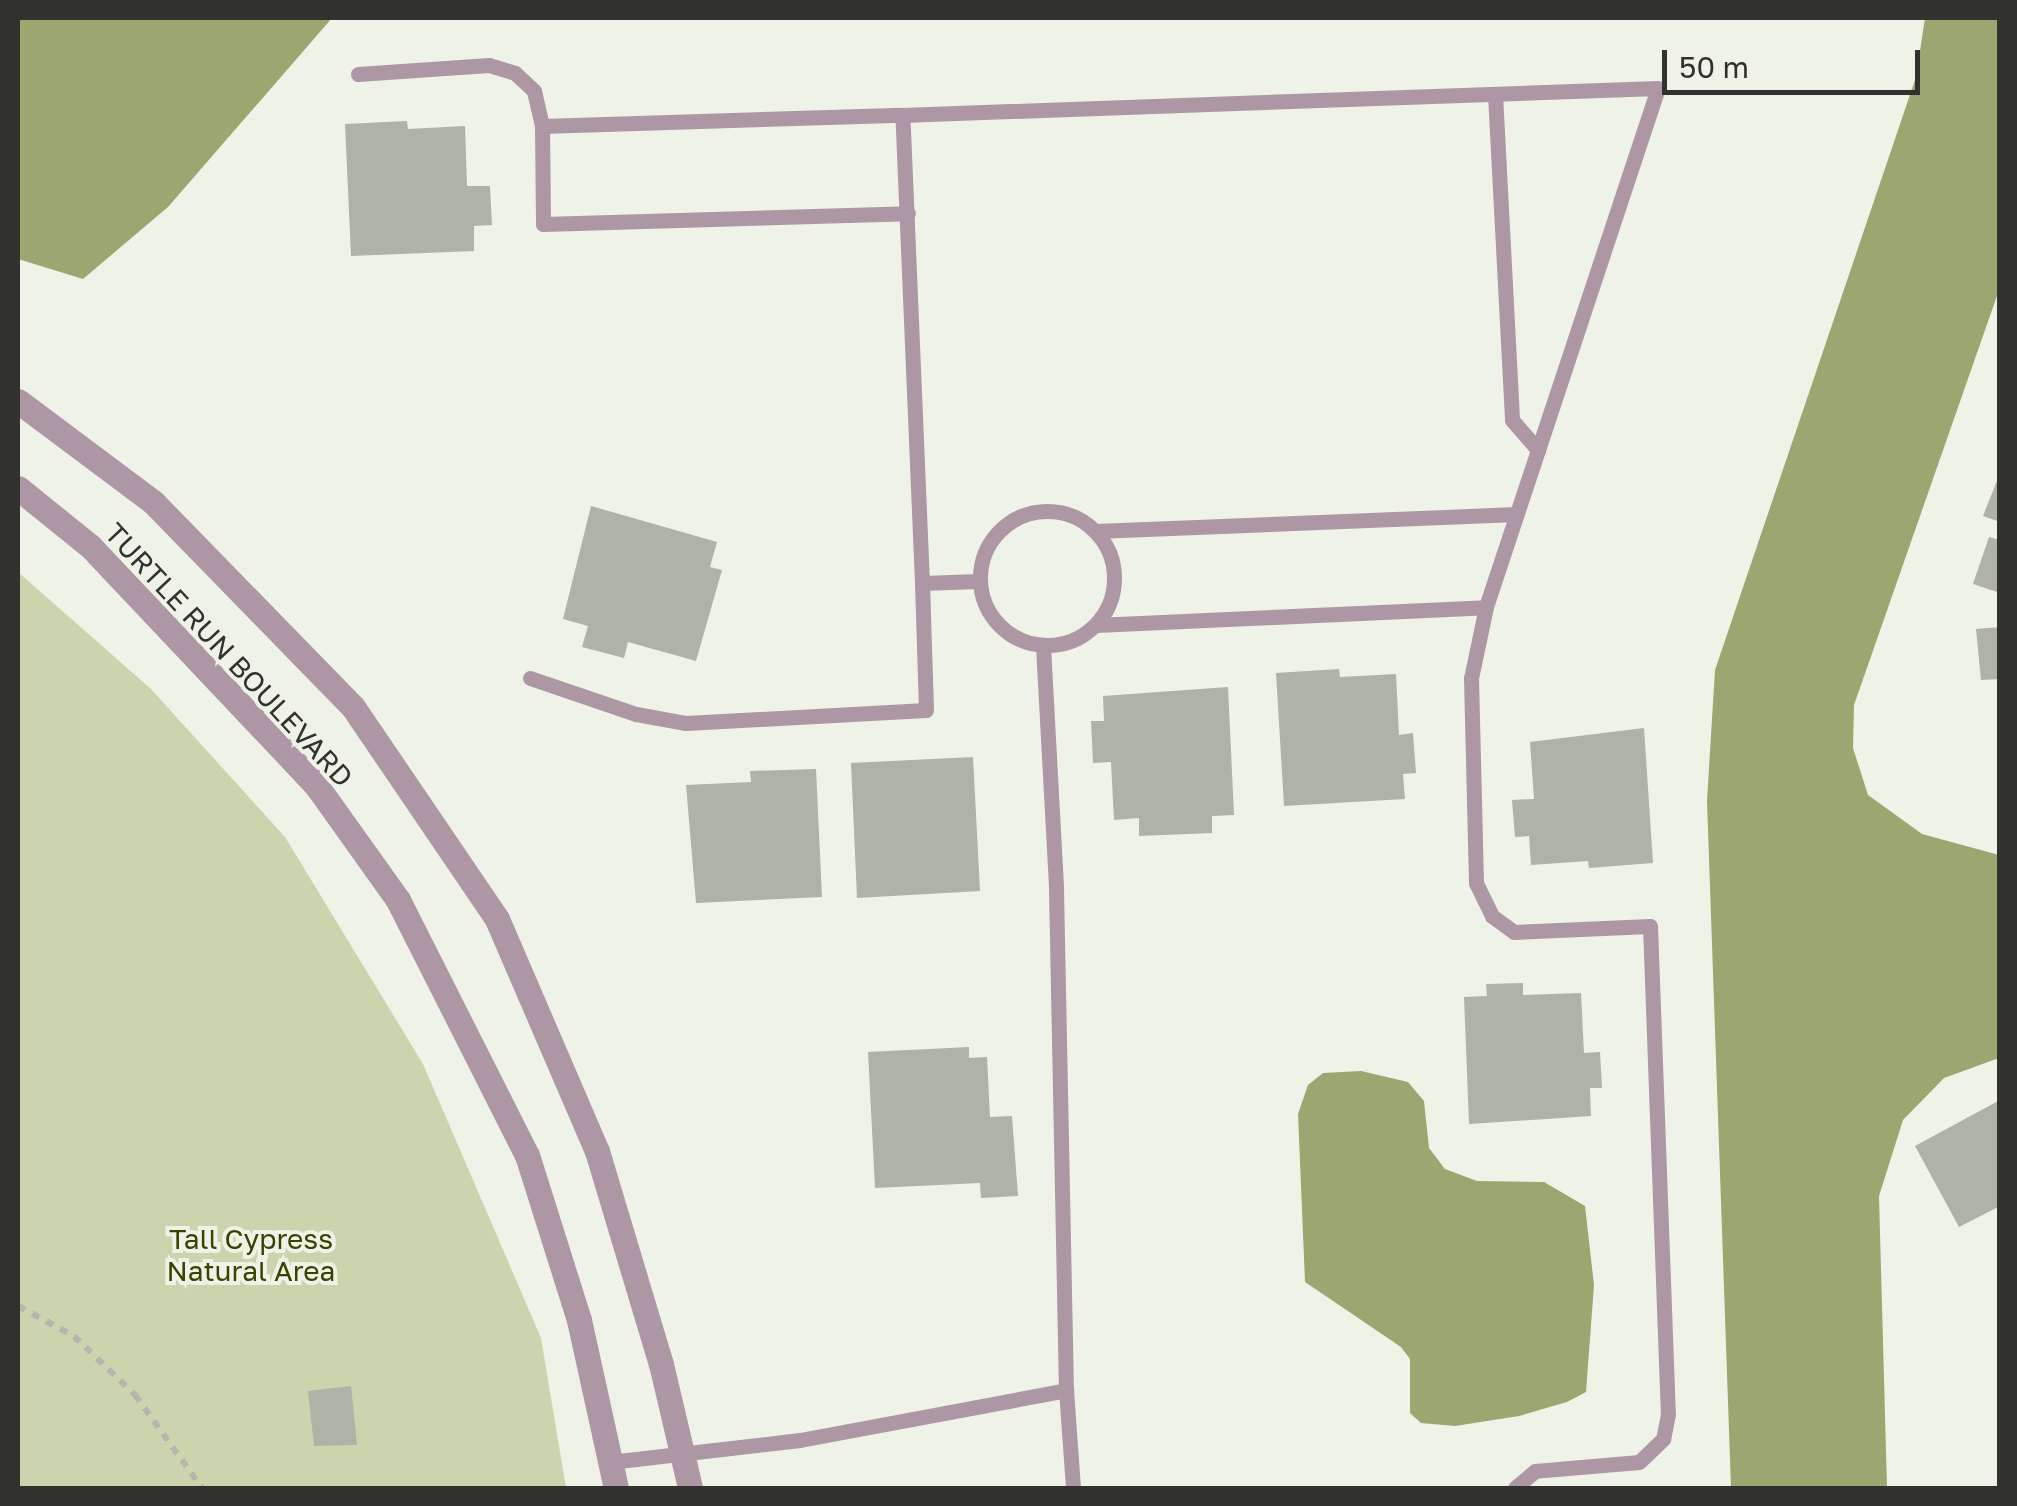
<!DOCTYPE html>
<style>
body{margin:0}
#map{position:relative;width:2017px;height:1506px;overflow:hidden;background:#eff2e6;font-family:"Golos Text",sans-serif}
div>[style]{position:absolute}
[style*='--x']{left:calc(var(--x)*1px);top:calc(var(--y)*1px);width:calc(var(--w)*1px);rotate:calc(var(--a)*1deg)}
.green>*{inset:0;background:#cbd4ac}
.water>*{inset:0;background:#9ba671}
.building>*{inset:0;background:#afb2a7}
.path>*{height:6px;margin-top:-3px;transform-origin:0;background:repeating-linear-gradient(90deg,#b5b7ae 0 8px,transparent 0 16px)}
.service>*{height:15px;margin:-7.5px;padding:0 7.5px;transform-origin:7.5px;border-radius:7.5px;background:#ae97a5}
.service>.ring{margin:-7.5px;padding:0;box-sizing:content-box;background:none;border:15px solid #ae97a5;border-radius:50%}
.tertiary>*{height:25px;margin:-12.5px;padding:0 12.5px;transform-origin:12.5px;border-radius:12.5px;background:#ae97a5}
span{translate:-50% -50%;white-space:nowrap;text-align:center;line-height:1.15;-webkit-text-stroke:8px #eff2e6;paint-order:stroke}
.street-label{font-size:28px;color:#31322e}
.park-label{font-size:28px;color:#3a4200}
.frame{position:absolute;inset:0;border:20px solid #31322e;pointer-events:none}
.scale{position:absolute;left:1662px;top:50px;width:258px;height:45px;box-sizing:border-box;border:5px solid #31322e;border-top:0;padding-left:12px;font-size:30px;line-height:35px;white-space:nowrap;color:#31322e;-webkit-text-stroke:8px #eff2e6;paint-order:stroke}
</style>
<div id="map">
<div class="green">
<div style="clip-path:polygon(18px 572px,151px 689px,285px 837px,423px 1064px,541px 1338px,566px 1488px,18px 1488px)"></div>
</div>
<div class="water">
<div style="clip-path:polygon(18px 18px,332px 18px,168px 207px,83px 279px,18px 259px)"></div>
<div style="clip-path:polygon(1925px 18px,1999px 18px,1999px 290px,1854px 705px,1853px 748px,1868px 795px,1922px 834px,1999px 855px,1999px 1058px,1944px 1078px,1903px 1120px,1879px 1196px,1887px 1488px,1731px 1488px,1707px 801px,1715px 670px,1916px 77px)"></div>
<div style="clip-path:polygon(1361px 1071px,1408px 1082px,1424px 1101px,1429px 1148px,1445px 1169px,1477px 1181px,1544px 1182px,1585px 1206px,1594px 1285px,1586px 1392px,1567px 1402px,1519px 1416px,1455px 1426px,1421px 1423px,1410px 1413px,1410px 1359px,1401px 1347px,1305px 1282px,1298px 1114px,1308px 1085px,1323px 1073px)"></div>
</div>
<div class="building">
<div style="clip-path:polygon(407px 121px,408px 129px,465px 126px,467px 186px,490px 186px,492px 225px,474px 226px,474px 251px,351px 256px,345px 124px)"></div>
<div style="clip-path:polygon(2000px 473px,2000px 522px,1983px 516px)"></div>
<div style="clip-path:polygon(591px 506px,717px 542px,710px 567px,722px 570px,696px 661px,628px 642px,624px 658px,582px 647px,588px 626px,563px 619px)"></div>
<div style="clip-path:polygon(1989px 537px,2000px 540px,2000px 593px,1973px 584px)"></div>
<div style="clip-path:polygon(2000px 627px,2000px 679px,1981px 680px,1976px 629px)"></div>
<div style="clip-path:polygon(1339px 669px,1340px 677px,1396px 674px,1399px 735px,1413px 733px,1416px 773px,1403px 774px,1405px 799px,1284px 806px,1276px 673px)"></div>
<div style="clip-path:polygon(1228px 687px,1234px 815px,1212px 816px,1212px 833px,1139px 836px,1139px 818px,1114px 820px,1111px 762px,1093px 763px,1091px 721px,1104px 721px,1103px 696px)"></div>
<div style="clip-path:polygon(1644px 728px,1653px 863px,1589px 868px,1588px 861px,1531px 865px,1529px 836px,1515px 837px,1512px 800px,1534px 799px,1530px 742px)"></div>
<div style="clip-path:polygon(973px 757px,980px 891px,857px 898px,851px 763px)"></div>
<div style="clip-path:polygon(816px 769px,822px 897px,696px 903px,686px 785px,751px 782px,750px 771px)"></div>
<div style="clip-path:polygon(1523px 983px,1523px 995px,1581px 993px,1584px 1053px,1600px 1052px,1602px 1088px,1590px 1088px,1591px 1116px,1469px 1124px,1464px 997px,1487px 996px,1486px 984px)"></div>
<div style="clip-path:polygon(969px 1047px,969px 1058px,987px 1057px,990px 1117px,1012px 1116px,1018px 1196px,981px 1198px,980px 1183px,875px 1188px,868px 1052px)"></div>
<div style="clip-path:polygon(2000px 1100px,2000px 1206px,1959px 1227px,1915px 1146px)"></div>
<div style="clip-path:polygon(351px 1386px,357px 1445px,314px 1446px,308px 1391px)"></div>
</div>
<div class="path">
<div style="--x:18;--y:1306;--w:64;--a:28.2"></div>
<div style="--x:74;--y:1336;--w:85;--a:44"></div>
<div style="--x:135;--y:1395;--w:115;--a:54.2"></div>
</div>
<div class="service">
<div style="--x:358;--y:74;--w:131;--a:-3.9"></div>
<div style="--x:489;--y:65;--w:27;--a:17"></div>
<div style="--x:515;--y:73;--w:26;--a:43"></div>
<div style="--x:534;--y:91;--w:36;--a:77"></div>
<div style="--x:542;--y:126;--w:98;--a:89.4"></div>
<div style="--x:543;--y:224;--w:365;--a:-1.7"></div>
<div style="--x:1495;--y:94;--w:326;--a:87"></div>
<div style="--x:1512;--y:420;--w:40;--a:49"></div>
<div style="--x:542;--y:126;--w:360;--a:-1.8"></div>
<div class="ring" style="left:980px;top:511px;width:119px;height:119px"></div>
<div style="--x:1096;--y:531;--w:421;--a:-2.3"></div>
<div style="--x:979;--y:581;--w:57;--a:178"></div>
<div style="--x:922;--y:583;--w:468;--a:-92.4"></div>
<div style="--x:902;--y:115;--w:756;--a:-2.05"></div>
<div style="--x:1658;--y:88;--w:547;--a:108.34"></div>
<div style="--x:1486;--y:607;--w:73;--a:101.9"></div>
<div style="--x:1471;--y:678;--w:205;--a:88.6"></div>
<div style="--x:1476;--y:883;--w:37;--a:64"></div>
<div style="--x:1492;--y:916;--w:27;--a:36"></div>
<div style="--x:1514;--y:932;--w:136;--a:-2.5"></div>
<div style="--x:1650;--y:926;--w:488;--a:87.9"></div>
<div style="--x:1668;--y:1414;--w:25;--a:101"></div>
<div style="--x:1663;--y:1439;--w:33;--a:136"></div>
<div style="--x:1639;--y:1462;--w:104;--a:175.1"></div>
<div style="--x:1535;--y:1471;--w:26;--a:140"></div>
<div style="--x:1096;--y:625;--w:390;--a:-2.6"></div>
<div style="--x:1043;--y:646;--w:243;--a:86.9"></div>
<div style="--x:1056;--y:889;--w:501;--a:88.86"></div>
<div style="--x:1066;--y:1390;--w:98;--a:85.9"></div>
<div style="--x:530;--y:678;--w:112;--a:18.8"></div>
<div style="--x:636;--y:714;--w:51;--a:10.2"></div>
<div style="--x:686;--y:723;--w:240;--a:-3.1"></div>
<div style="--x:926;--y:710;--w:127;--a:-91.8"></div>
<div style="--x:610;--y:1462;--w:191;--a:-6.6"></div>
<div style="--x:800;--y:1440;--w:271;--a:-10.6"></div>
</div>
<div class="tertiary">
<div style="--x:18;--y:401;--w:169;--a:36.8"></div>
<div style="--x:153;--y:502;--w:286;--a:45.7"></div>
<div style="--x:353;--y:707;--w:256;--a:55.8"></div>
<div style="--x:497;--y:919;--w:253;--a:66.7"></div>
<div style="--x:597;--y:1151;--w:222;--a:73.3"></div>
<div style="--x:661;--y:1364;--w:127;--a:76.8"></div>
<div style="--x:18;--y:488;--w:92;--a:38.9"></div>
<div style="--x:90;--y:546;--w:329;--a:46.6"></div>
<div style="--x:316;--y:785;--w:141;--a:54.5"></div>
<div style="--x:398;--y:900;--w:286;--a:63.2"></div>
<div style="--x:527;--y:1155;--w:173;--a:72.5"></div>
<div style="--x:579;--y:1320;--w:172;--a:77.6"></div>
</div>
<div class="street-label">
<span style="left:229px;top:655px;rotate:47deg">TURTLE RUN BOULEVARD</span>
</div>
<div class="park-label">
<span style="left:251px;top:1255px">Tall Cypress<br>Natural Area</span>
</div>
<div class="frame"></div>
<div class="scale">50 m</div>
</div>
